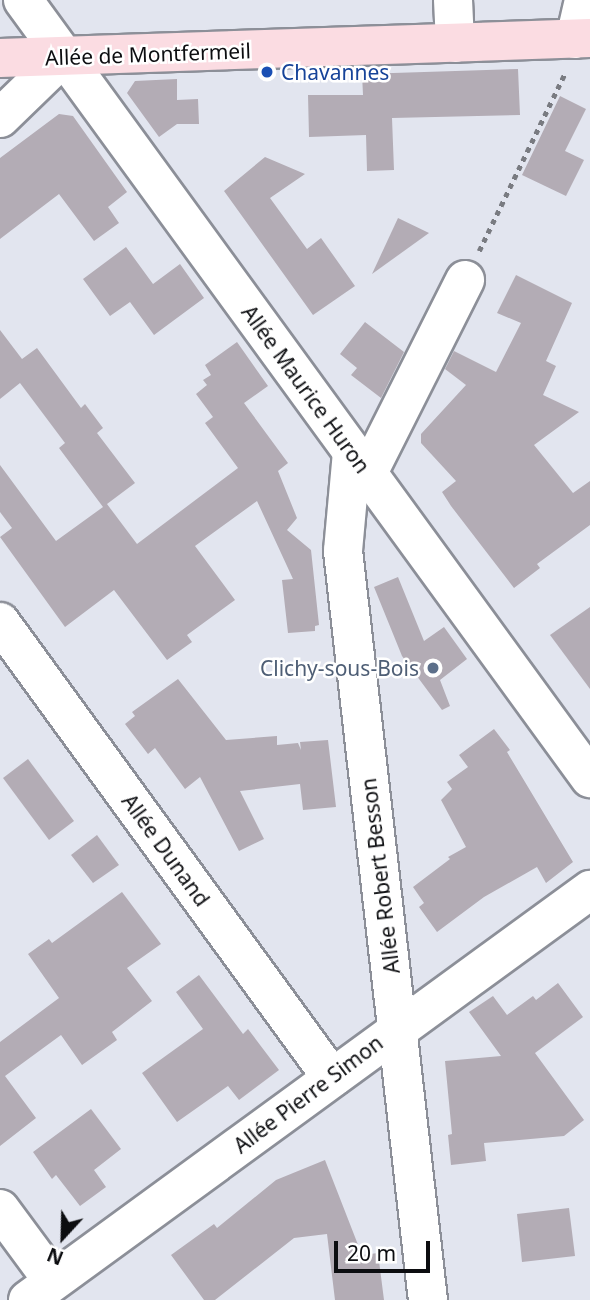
<!DOCTYPE html>
<meta charset="utf-8">
<style>
body{margin:0}
#map{position:relative;width:590px;height:1300px;overflow:hidden;background:#e2e5ef;font-family:"Noto Sans",sans-serif}
div>[style]{position:absolute}
[style*='--x']{left:calc(var(--x)*1px);top:calc(var(--y)*1px);width:calc(var(--w)*1px);rotate:calc(var(--a)*1deg)}
.building>*{inset:0;background:#b3acb5}
.path>*{height:4.5px;margin-top:-2.25px;transform-origin:0;background:repeating-linear-gradient(90deg,#797b81 0 5px,transparent 0 10px)}
.roads{filter:drop-shadow(2px 0 #8c8f98) drop-shadow(-2px 0 #8c8f98) drop-shadow(0 2px #8c8f98) drop-shadow(0 -2px #8c8f98)}
.minor>*{height:38px;margin:-19px;padding:0 19px;transform-origin:19px;border-radius:19px;background:#fff}
.major>*{height:38px;margin:-19px;padding:0 19px;transform-origin:19px;border-radius:19px;background:#fbdce2}
.dots>*{width:19px;height:19px;translate:-50% -50%;box-sizing:border-box;border:4px solid #fff;border-radius:50%}
span{translate:-50% -50%;white-space:nowrap;text-align:center;line-height:1.15;-webkit-text-stroke:5px #fff;paint-order:stroke}
.street-label{font-size:21px;color:#0c0d10}
.transit-label{font-size:21px;color:#164399}
.left{translate:0 -50%;text-align:left}
.service-label{font-size:21px;color:#4e5e75}
.right{translate:-100% -50%;text-align:right}
.north{position:absolute;left:28px;top:1202px;width:70px;height:70px;-webkit-text-stroke:5px #fff;paint-order:stroke;rotate:202deg;font-size:19px;font-weight:700;line-height:28px;text-align:center;color:#0c0d10}
.north::after{content:'';display:block;margin:auto;width:24px;height:32px;background:#0c0d10;clip-path:polygon(50% 0,100% 100%,50% 72%,0 100%)}
.scale{position:absolute;left:334px;top:1241px;width:96px;height:32px;box-sizing:border-box;border:4px solid #0c0d10;border-top:0;padding-left:9px;font-size:21px;line-height:24px;white-space:nowrap;color:#0c0d10;-webkit-text-stroke:5px #fff;paint-order:stroke}
</style>
<div id="map">
<div class="building">
<div style="clip-path:polygon(518px 69px,520px 115px,392px 118px,394px 170px,367px 171px,366px 135px,309px 137px,308px 95px,363px 95px,362px 74px)"></div>
<div style="clip-path:polygon(177px 79px,177px 100px,198px 99px,199px 124px,177px 124px,159px 137px,127px 93px,135px 81px)"></div>
<div style="clip-path:polygon(560px 96px,586px 109px,565px 151px,584px 160px,566px 196px,522px 175px)"></div>
<div style="clip-path:polygon(59px 114px,73px 116px,127px 192px,108px 207px,119px 223px,94px 241px,59px 194px,0 239px,0 158px)"></div>
<div style="clip-path:polygon(265px 157px,305px 174px,270px 198px,307px 249px,321px 238px,355px 286px,313px 315px,224px 191px)"></div>
<div style="clip-path:polygon(398px 218px,429px 233px,372px 274px)"></div>
<div style="clip-path:polygon(126px 247px,153px 284px,180px 264px,204px 298px,154px 335px,130px 302px,110px 316px,83px 279px)"></div>
<div style="clip-path:polygon(516px 275px,572px 303px,546px 361px,556px 366px,543px 395px,579px 412px,534px 445px,573px 493px,590px 481px,590px 525px,537px 564px,540px 568px,514px 588px,451px 506px,442px 492px,456px 481px,421px 443px,421px 434px,466px 385px,445px 369px,454px 351px,496px 372px,521px 323px,497px 313px)"></div>
<div style="clip-path:polygon(365px 322px,404px 352px,381px 398px,351px 375px,357px 368px,340px 354px)"></div>
<div style="clip-path:polygon(0 330px,22px 359px,37px 348px,81px 408px,85px 404px,103px 428px,97px 433px,135px 483px,107px 504px,137px 544px,238px 468px,205px 423px,213px 417px,196px 394px,207px 385px,203px 380px,211px 375px,205px 365px,237px 342px,268px 386px,244px 403px,288px 463px,278px 471px,297px 518px,287px 530px,311px 550px,319px 625px,315px 626px,315px 631px,288px 633px,282px 580px,293px 579px,257px 501px,195px 546px,235px 600px,187px 635px,192px 642px,167px 660px,114px 590px,65px 627px,0 537px,12px 528px,0 512px,0 465px,56px 541px,103px 507px,59px 448px,65px 443px,20px 383px,0 399px)"></div>
<div style="clip-path:polygon(398px 577px,424px 641px,444px 627px,467px 659px,440px 680px,450px 706px,442px 710px,402px 656px,374px 587px)"></div>
<div style="clip-path:polygon(590px 607px,590px 689px,550px 635px)"></div>
<div style="clip-path:polygon(178px 679px,226px 740px,277px 736px,277px 745px,298px 743px,301px 750px,300px 742px,328px 740px,336px 807px,303px 810px,300px 784px,240px 791px,264px 839px,239px 851px,200px 777px,185px 789px,155px 748px,148px 754px,125px 724px,135px 716px,132px 712px)"></div>
<div style="clip-path:polygon(494px 729px,510px 750px,507px 752px,573px 862px,546px 883px,537px 867px,484px 897px,437px 932px,419px 907px,424px 903px,413px 887px,450px 859px,448px 857px,466px 847px,441px 800px,452px 789px,447px 782px,468px 767px,459px 755px)"></div>
<div style="clip-path:polygon(28px 759px,74px 821px,49px 840px,3px 778px)"></div>
<div style="clip-path:polygon(97px 835px,119px 865px,93px 883px,71px 855px)"></div>
<div style="clip-path:polygon(122px 892px,161px 944px,127px 968px,152px 1001px,112px 1032px,117px 1040px,82px 1065px,61px 1035px,5px 1076px,36px 1118px,0 1146px,0 1042px,59px 998px,28px 954px,49px 939px,52px 943px)"></div>
<div style="clip-path:polygon(199px 975px,243px 1034px,248px 1029px,279px 1070px,239px 1100px,228px 1086px,177px 1122px,142px 1073px,203px 1029px,176px 992px)"></div>
<div style="clip-path:polygon(558px 983px,583px 1017px,535px 1053px,584px 1120px,564px 1136px,484px 1143px,486px 1161px,451px 1165px,448px 1135px,452px 1134px,445px 1061px,501px 1056px,469px 1012px,493px 996px,507px 1015px,533px 996px,536px 1000px)"></div>
<div style="clip-path:polygon(91px 1109px,121px 1149px,94px 1170px,106px 1187px,80px 1206px,56px 1175px,52px 1179px,33px 1152px)"></div>
<div style="clip-path:polygon(325px 1160px,362px 1255px,378px 1253px,384px 1300px,335px 1300px,327px 1234px,294px 1238px,215px 1300px,204px 1300px,171px 1255px,214px 1224px,217px 1228px,276px 1180px)"></div>
<div style="clip-path:polygon(569px 1208px,575px 1256px,522px 1262px,517px 1214px)"></div>
</div>
<div class="path">
<div style="--x:479;--y:251;--w:198;--a:-64.2"></div>
</div>
<div class="roads">
<div class="minor">
<div style="--x:23;--y:0;--w:963;--a:53.92"></div>
<div style="--x:453;--y:0;--w:43;--a:87.3"></div>
<div style="--x:575;--y:39;--w:40;--a:-77"></div>
<div style="--x:0;--y:118;--w:88;--a:-44.1"></div>
<div style="--x:352;--y:452;--w:99;--a:95.2"></div>
<div style="--x:343;--y:551;--w:754;--a:83.53"></div>
<div style="--x:368;--y:473;--w:216;--a:-63.3"></div>
<div style="--x:0;--y:622;--w:564;--a:53.94"></div>
<div style="--x:0;--y:1209;--w:89;--a:53.6"></div>
<div style="--x:28;--y:1300;--w:696;--a:-36.11"></div>
</div>
<div class="major">
<div style="--x:0;--y:58;--w:590;--a:-1.94"></div>
</div>
</div>
<div class="dots">
<div style="left:267px;top:72px;background:#1a4fb4"></div>
<div style="left:433px;top:668px;background:#5c6f8a"></div>
</div>
<div class="street-label">
<span style="left:148px;top:54px;rotate:-2deg">Allée de Montfermeil</span>
<span style="left:306px;top:389px;rotate:54deg">Allée Maurice Huron</span>
<span style="left:166px;top:850px;rotate:54deg">Allée Dunand</span>
<span style="left:380px;top:876px;rotate:-97deg">Allée Robert Besson</span>
<span style="left:308px;top:1094px;rotate:-37deg">Allée Pierre Simon</span>
</div>
<div class="transit-label">
<span class="left" style="left:281px;top:72px">Chavannes</span>
</div>
<div class="service-label">
<span class="right" style="left:419px;top:668px">Clichy-sous-Bois</span>
</div>
<div class="north">N</div>
<div class="scale">20 m</div>
</div>
